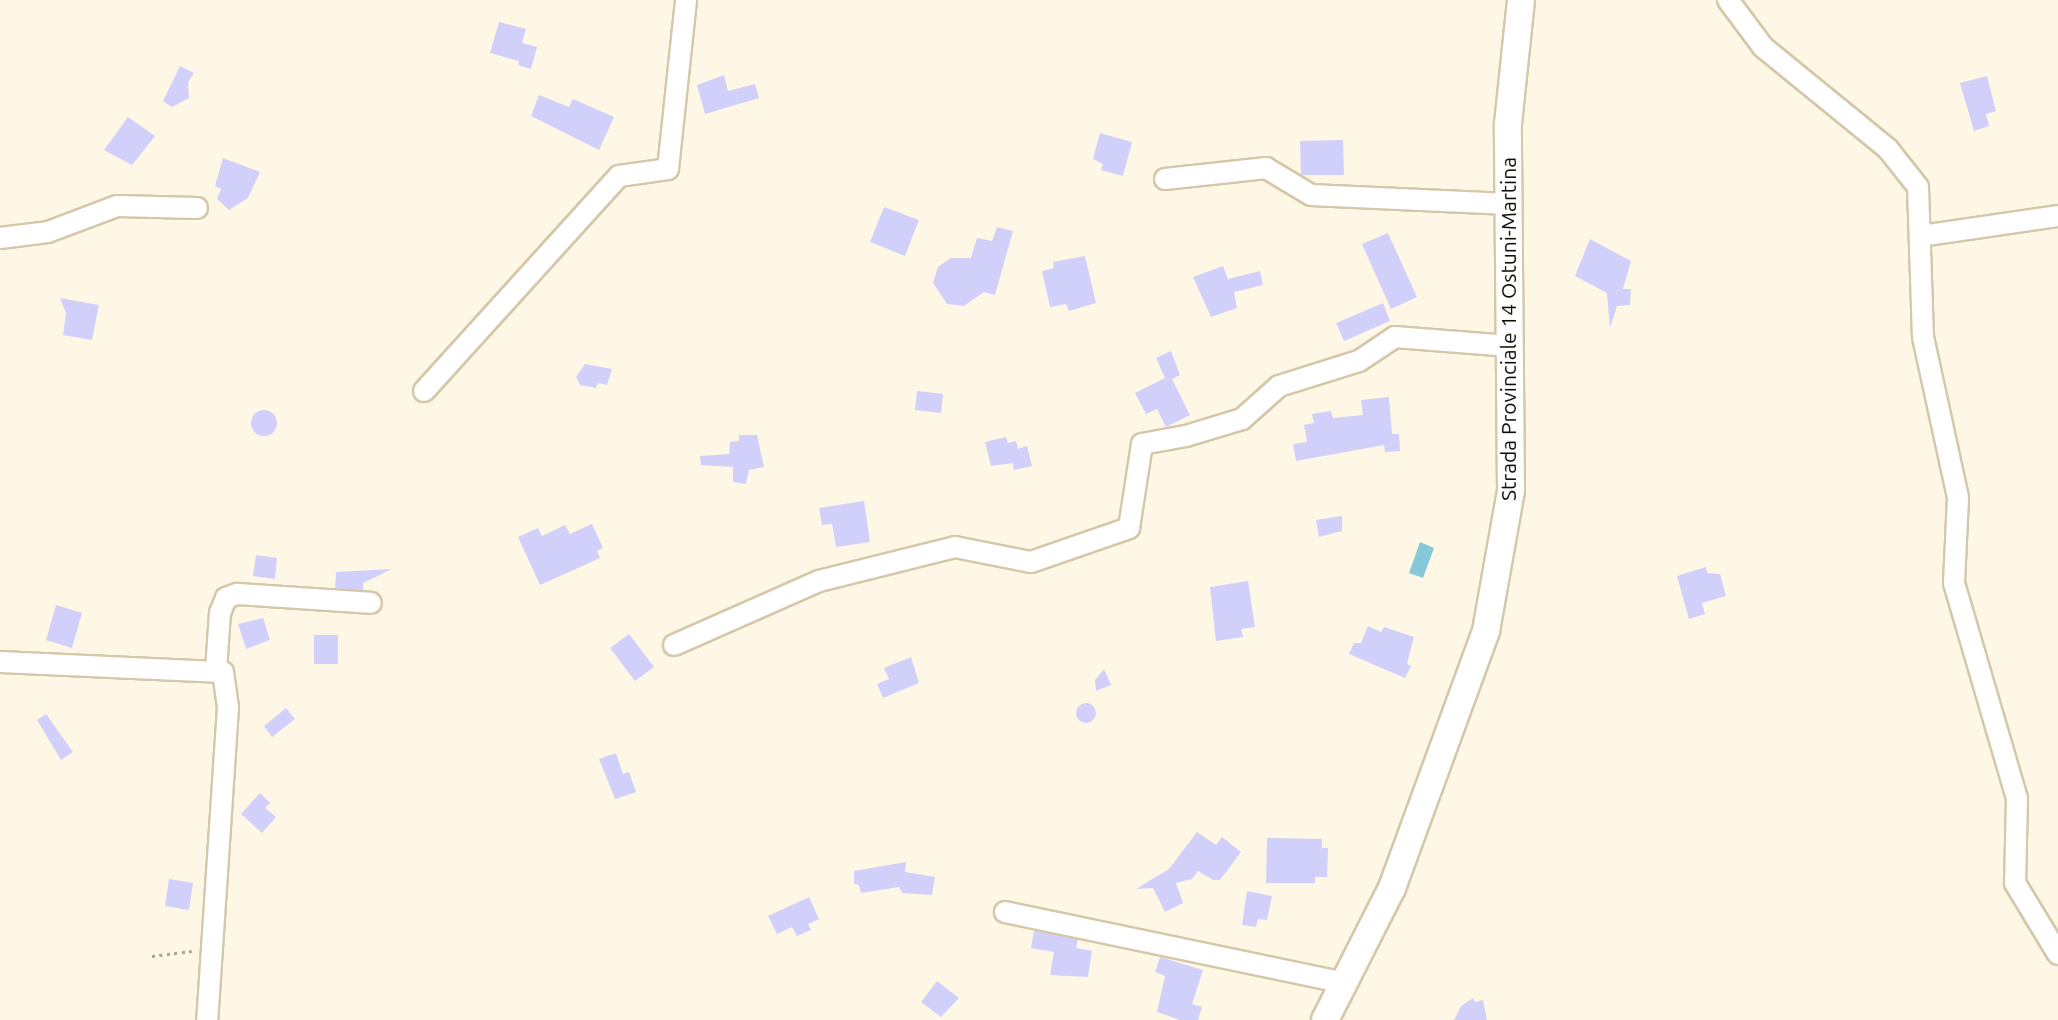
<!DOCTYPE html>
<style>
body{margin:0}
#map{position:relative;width:2058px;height:1020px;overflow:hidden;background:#fff7e5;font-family:Ubuntu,sans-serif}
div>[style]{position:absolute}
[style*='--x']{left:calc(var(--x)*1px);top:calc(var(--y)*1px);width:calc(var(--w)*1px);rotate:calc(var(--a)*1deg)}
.water>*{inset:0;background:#85c9d9}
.building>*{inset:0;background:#d1d0fa}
.round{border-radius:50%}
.path>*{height:3px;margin-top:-1.5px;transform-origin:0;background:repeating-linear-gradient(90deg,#aaa495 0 3px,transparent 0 7.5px)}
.roads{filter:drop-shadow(2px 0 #d4c7aa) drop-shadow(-2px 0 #d4c7aa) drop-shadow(0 2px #d4c7aa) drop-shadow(0 -2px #d4c7aa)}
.minor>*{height:20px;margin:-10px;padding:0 10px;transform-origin:10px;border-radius:10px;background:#fff}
.major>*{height:26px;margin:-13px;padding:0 13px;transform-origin:13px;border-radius:13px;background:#fff}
span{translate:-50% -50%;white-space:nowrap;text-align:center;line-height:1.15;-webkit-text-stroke:4.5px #fff;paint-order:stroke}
.street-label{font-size:21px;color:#0f0b03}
</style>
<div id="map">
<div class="water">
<div style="clip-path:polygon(1420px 542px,1434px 548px,1423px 578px,1409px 573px)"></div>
</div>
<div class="building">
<div style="clip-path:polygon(499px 22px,526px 29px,522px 43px,537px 47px,531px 69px,518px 65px,519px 61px,490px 53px)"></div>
<div style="clip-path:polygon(180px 66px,194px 73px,188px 82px,189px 98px,172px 107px,163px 101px)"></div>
<div style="clip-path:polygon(724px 75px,728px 91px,755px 84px,759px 98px,705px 114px,697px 85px)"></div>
<div style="clip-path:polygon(1987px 76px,1996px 111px,1986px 114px,1989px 126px,1974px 131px,1960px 83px)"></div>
<div style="clip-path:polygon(539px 95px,569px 107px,573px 99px,614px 117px,599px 150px,531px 116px)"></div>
<div style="clip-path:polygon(128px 117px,155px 136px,132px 165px,104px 150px)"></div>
<div style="clip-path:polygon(1100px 133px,1132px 142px,1123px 176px,1101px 170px,1103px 164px,1093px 159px)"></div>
<div style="clip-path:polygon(1343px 140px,1344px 175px,1301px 175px,1300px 141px)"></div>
<div style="clip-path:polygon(223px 158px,260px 172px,248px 198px,229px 210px,217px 199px,221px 189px,215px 186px)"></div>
<div style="clip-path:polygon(884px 207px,919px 220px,905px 256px,870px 242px)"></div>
<div style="clip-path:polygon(997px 227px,1013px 231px,995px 295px,984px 292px,964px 306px,947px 304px,933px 283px,938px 267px,951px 258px,971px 258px,977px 238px,992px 241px)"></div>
<div style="clip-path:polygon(1388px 233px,1417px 297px,1391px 309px,1362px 244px)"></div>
<div style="clip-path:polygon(1590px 239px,1631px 261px,1623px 289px,1631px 289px,1630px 305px,1617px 306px,1610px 328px,1607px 293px,1575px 276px)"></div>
<div style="clip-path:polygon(1085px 256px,1096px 303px,1069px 311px,1066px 304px,1050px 307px,1042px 271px,1054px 268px,1053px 262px)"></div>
<div style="clip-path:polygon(1223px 266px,1228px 279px,1260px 271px,1263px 285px,1234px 292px,1237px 308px,1211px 317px,1193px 277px)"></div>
<div style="clip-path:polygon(60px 298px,99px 305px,92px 340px,63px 335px,66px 313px)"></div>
<div style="clip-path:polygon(1383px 303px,1390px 321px,1344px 341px,1336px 323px)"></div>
<div style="clip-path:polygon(1171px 351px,1180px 375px,1172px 379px,1190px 415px,1166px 427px,1157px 409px,1146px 414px,1135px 393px,1165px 378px,1156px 358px)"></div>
<div style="clip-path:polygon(585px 364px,612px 369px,607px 385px,598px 383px,596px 388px,580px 385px,576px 377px)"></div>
<div style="clip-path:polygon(917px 391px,943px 394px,941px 413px,915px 410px)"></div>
<div style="clip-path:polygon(1389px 397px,1392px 434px,1399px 434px,1400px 451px,1385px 452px,1384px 445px,1296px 461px,1293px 444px,1307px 442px,1304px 425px,1314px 423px,1312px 414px,1331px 411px,1333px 418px,1363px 415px,1361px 400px)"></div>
<div class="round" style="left:251px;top:410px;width:26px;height:26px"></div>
<div style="clip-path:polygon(739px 435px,757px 435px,764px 467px,749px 470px,746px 484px,733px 482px,733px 467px,701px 465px,700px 456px,729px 454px,730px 442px,739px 441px)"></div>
<div style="clip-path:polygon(1006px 437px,1008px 443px,1016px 441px,1018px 449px,1027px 446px,1032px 466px,1014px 470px,1013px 463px,991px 466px,985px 442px)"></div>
<div style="clip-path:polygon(864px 501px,870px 542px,836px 547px,832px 524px,822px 525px,819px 508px)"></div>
<div style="clip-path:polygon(1342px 516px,1342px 531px,1319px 537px,1316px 520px)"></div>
<div style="clip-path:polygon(592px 524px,603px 548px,597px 551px,600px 558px,540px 585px,518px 537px,538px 528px,542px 536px,565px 525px,570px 534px)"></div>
<div style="clip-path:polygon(256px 555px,277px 558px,275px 579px,253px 576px)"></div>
<div style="clip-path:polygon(1706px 567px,1707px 573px,1720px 574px,1726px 596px,1702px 603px,1705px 614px,1689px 619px,1677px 576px)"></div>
<div style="clip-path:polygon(392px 569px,363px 583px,363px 590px,335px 589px,336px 572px)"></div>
<div style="clip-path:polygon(1248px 581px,1255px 627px,1241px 629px,1243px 637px,1216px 641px,1210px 587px)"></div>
<div style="clip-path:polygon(56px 605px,82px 613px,72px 648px,46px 640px)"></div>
<div style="clip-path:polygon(263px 618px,270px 640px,246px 649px,238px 624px)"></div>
<div style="clip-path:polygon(1368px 626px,1381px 632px,1384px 627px,1414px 637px,1407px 664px,1411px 666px,1405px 678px,1349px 654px,1354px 643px,1361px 643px)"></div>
<div style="clip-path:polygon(629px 634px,654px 667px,635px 681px,610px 648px)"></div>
<div style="clip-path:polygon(314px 635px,338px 635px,338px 664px,314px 664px)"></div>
<div style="clip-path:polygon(911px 657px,919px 683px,883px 698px,877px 684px,889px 679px,884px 668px)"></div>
<div style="clip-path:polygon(1104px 669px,1111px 685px,1096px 691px,1095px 680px)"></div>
<div class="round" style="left:1076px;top:703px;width:20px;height:20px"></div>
<div style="clip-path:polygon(286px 708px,295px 719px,272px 737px,264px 726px)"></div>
<div style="clip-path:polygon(46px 714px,73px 752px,61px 760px,37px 720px)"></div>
<div style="clip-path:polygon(616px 753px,623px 774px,629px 772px,636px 792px,615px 799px,599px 759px)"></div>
<div style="clip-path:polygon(260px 793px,270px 803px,265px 808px,276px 817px,262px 833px,241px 814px)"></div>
<div style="clip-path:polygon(1197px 832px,1216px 845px,1222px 837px,1241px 852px,1220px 880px,1213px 880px,1198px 871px,1192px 879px,1176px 883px,1183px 903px,1165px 912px,1153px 888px,1136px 889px,1169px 869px)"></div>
<div style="clip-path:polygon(1267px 838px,1322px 839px,1322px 848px,1328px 848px,1327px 877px,1315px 877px,1315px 883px,1266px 883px)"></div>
<div style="clip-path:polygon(906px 862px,905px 872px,935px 877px,932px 895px,902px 893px,899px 887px,861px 893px,859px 885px,854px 884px,854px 871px)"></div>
<div style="clip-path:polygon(169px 879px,193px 883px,189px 910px,165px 906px)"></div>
<div style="clip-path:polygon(1247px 891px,1272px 896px,1267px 920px,1258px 919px,1256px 927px,1242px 925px)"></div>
<div style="clip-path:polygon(809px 897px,819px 919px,808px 924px,811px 930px,797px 936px,792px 927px,777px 934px,768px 916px)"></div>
<div style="clip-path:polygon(1034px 930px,1078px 939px,1076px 948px,1092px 951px,1088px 977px,1050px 975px,1054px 952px,1031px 948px)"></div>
<div style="clip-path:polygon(1160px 957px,1203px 970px,1192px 1004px,1202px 1007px,1198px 1020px,1180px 1020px,1157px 1012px,1165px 976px,1155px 972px)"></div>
<div style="clip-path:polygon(937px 981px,959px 998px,941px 1017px,921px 1002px)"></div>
<div style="clip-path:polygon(1473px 998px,1475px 1002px,1483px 1000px,1487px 1020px,1454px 1020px,1461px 1006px)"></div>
</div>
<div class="path">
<div style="--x:152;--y:956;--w:40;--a:-7.1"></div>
</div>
<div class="roads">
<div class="minor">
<div style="--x:1728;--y:0;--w:59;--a:53.3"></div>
<div style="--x:1763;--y:47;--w:161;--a:39.2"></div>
<div style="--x:1888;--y:149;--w:48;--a:51.7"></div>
<div style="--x:1918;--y:187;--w:150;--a:88.1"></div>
<div style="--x:1923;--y:337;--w:165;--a:77.7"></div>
<div style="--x:1958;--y:498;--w:85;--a:92.7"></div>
<div style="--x:1954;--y:583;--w:224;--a:73.7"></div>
<div style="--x:2017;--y:798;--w:85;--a:91.3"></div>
<div style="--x:2015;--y:883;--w:83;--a:58.8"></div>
<div style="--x:1165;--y:179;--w:102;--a:-6.2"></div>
<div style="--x:1266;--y:168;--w:52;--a:31"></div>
<div style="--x:1311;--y:195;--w:198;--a:2.6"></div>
<div style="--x:1921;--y:236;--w:138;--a:-8.3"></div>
<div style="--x:0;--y:238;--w:48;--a:-7.1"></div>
<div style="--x:48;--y:232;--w:74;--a:-20.6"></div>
<div style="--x:117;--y:206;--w:80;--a:1.4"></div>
<div style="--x:424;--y:391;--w:290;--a:-47.8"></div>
<div style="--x:619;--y:176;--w:49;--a:-8.1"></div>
<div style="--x:668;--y:169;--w:170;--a:-83.9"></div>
<div style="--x:674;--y:645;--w:158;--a:-23.8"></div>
<div style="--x:819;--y:581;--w:140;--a:-14"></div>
<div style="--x:955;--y:547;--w:77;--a:11.2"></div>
<div style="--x:1031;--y:562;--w:104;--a:-19.1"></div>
<div style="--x:1129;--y:528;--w:85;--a:-81.2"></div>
<div style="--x:1142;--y:444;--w:45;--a:-10.3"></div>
<div style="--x:1186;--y:436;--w:59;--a:-16.9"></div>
<div style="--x:1242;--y:419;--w:50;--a:-41.7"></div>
<div style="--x:1279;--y:386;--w:84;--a:-17.4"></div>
<div style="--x:1359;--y:361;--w:43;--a:-33.7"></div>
<div style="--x:1395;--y:337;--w:115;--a:4.5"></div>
<div style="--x:0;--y:662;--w:223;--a:2.6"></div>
<div style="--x:223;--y:672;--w:35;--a:82"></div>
<div style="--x:228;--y:707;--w:314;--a:93.8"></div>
<div style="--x:216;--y:671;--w:58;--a:-86.1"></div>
<div style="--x:220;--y:613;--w:16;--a:-68"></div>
<div style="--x:226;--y:598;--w:12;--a:-20"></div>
<div style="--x:237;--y:594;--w:134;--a:3.8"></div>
<div style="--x:1005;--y:912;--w:346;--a:11.8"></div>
</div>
<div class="major">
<div style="--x:1325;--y:1020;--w:148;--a:-63.1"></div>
<div style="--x:1392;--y:888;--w:274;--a:-69.9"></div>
<div style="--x:1486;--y:631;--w:142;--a:-79.9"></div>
<div style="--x:1511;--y:491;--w:367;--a:-90.5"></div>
<div style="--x:1508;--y:124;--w:125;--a:-84"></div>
</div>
</div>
<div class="street-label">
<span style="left:1508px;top:329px;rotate:-90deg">Strada Provinciale 14 Ostuni-Martina</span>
</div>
</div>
